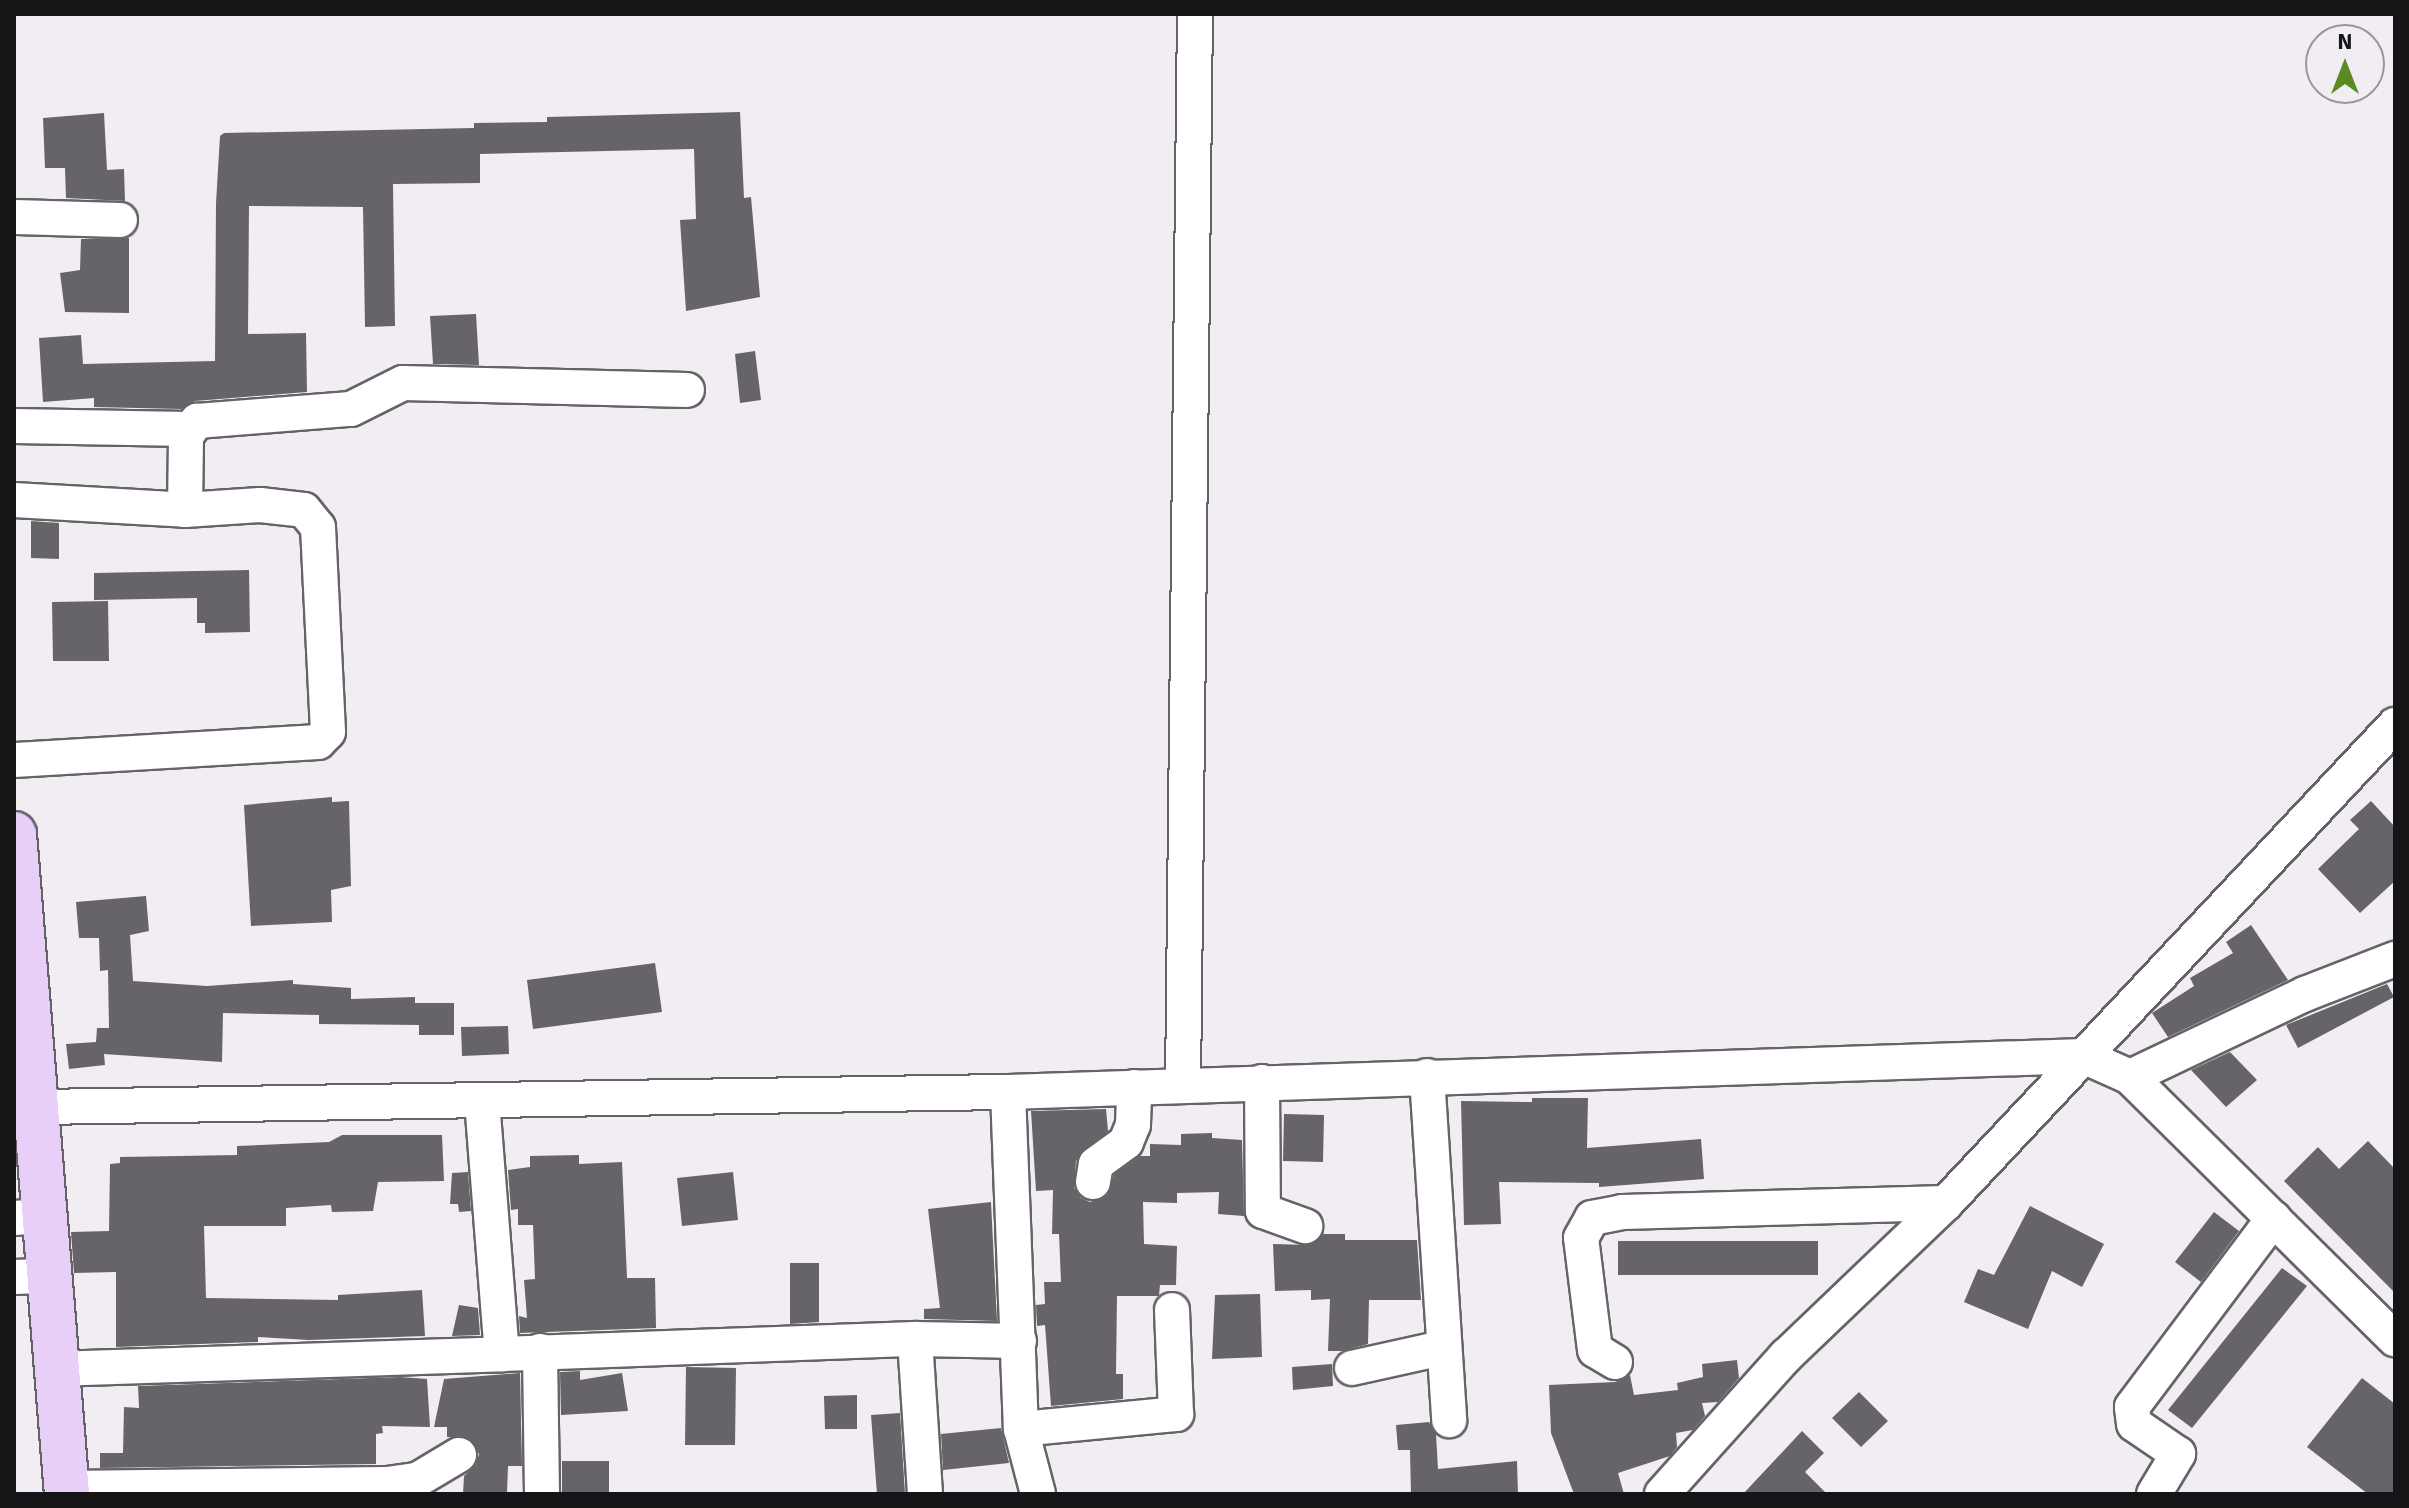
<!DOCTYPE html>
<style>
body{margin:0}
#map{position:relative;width:2409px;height:1508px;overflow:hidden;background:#f1edf3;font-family:Signika,sans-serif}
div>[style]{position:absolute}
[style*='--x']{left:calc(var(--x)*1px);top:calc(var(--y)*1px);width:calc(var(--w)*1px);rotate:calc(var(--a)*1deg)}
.building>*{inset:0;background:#676469}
.roads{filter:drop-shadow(2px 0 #666368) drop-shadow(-2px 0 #666368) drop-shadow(0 2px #666368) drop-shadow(0 -2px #666368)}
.minor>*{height:34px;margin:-17px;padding:0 17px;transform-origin:17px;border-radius:17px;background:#fff}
.major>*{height:44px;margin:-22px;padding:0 22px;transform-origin:22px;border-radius:22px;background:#e7cff7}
span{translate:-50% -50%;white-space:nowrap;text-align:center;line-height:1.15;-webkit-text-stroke:6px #f1edf3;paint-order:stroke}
.frame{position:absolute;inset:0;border:16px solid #151416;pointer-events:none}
.north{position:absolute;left:2305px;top:24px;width:80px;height:80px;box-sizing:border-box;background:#f1edf3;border:2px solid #99969b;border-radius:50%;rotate:0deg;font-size:22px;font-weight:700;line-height:32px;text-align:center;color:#151416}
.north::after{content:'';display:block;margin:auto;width:28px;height:36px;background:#5b8b20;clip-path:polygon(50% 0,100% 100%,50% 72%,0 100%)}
</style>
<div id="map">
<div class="building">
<div style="clip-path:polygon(740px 112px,744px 198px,751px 197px,760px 297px,686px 311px,680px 220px,696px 219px,694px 149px,480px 154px,480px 183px,393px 184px,395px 326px,365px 327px,363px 207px,249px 206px,248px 334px,306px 333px,307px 392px,195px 401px,181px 409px,94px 407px,94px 398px,43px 402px,39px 338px,81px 335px,83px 364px,215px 361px,216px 203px,220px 136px,224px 133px,474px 128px,474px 123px,547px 122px,547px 117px)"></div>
<div style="clip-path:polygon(104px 113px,107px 170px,124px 169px,125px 201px,66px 198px,65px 168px,45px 168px,43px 118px)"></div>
<div style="clip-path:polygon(129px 238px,129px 313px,65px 312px,60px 273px,80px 270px,81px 239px)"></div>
<div style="clip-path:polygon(476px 314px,479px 365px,433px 364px,430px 316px)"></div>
<div style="clip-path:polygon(755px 351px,761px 400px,740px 403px,735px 354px)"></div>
<div style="clip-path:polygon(31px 521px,59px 523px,59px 559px,31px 558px)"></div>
<div style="clip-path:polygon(249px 570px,250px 632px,205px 633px,205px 623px,197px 623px,197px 598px,94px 600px,94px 573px)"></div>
<div style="clip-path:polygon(108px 601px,109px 661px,53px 661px,52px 602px)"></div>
<div style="clip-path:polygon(332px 797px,332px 802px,349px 801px,351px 886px,331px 890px,332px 922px,251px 926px,244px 805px)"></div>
<div style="clip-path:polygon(2371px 801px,2395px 827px,2395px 881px,2360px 913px,2318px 869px,2359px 829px,2350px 820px)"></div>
<div style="clip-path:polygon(146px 896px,149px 931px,130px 935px,133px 981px,207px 986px,293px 980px,293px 984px,351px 988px,351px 999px,415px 997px,415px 1003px,454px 1003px,454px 1035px,419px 1035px,419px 1025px,319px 1024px,319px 1015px,223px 1013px,222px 1062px,104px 1054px,105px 1065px,69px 1069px,66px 1044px,96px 1042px,97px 1028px,109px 1028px,108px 970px,100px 971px,99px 938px,79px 938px,76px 902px)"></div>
<div style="clip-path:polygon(2251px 925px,2288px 980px,2168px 1037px,2152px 1013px,2194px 986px,2190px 978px,2233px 953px,2226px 942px)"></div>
<div style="clip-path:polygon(655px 963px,662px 1012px,533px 1029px,527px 980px)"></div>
<div style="clip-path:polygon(2387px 984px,2394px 997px,2298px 1048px,2286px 1025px)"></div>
<div style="clip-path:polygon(508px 1026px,509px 1054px,462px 1056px,461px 1027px)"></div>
<div style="clip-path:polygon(2230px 1052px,2257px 1080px,2226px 1107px,2191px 1070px)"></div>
<div style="clip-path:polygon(1532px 1098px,1588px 1098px,1587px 1148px,1701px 1139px,1704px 1179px,1599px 1187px,1599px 1183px,1499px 1182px,1501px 1224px,1464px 1225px,1461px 1101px,1532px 1102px)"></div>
<div style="clip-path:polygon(1106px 1109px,1108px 1131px,1076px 1161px,1074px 1188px,1081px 1198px,1090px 1202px,1108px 1195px,1114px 1175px,1140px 1156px,1150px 1156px,1150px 1144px,1181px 1145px,1181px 1134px,1212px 1133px,1212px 1138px,1242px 1140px,1244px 1216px,1218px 1214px,1219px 1192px,1177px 1193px,1177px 1203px,1143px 1202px,1144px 1244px,1177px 1246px,1176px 1285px,1160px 1285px,1159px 1296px,1117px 1296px,1116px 1374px,1123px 1374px,1123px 1399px,1051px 1406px,1045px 1325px,1037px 1326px,1036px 1305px,1045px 1304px,1044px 1282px,1061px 1282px,1059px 1234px,1052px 1234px,1053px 1190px,1036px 1191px,1031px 1111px)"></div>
<div style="clip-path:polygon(1284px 1114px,1324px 1115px,1323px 1162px,1283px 1161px)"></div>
<div style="clip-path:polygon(342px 1135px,442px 1135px,444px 1181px,378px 1182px,373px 1211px,332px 1212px,331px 1205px,286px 1208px,286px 1226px,204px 1226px,206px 1298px,338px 1300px,338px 1295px,422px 1290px,425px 1336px,309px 1340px,258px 1337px,258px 1342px,116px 1347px,116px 1272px,74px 1273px,71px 1232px,109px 1231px,110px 1164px,120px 1163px,120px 1157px,237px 1155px,237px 1146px,329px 1142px)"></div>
<div style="clip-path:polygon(2368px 1141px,2395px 1169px,2395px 1293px,2284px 1181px,2318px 1147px,2339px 1169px)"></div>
<div style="clip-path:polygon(579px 1155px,579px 1164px,622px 1162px,627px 1278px,655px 1278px,656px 1328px,520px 1333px,519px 1316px,527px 1318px,524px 1280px,535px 1279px,533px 1225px,518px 1225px,518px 1209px,511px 1210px,508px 1170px,530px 1167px,530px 1156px)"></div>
<div style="clip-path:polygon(468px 1172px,471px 1211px,459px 1212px,458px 1204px,450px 1204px,452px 1173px)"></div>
<div style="clip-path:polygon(733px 1172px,738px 1220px,682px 1226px,677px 1178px)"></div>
<div style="clip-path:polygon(991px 1202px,997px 1321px,924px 1319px,924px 1309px,940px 1308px,928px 1209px)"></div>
<div style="clip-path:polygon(2030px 1206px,2104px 1244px,2082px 1287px,2052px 1271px,2028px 1329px,1964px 1302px,1978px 1269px,1994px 1275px)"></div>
<div style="clip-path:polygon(2214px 1212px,2239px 1231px,2201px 1282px,2175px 1262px)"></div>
<div style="clip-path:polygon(1323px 1234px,1345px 1234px,1345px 1240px,1417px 1240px,1421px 1300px,1369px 1300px,1368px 1344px,1342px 1351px,1328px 1351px,1330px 1299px,1311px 1300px,1311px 1290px,1275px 1291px,1273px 1244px,1309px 1245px)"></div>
<div style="clip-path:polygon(1618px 1241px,1818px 1241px,1818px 1275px,1618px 1275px)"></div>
<div style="clip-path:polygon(790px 1263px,819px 1263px,819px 1322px,790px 1324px)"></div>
<div style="clip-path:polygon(2282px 1268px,2307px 1286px,2192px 1428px,2168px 1410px)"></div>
<div style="clip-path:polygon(1260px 1294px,1262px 1357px,1212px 1359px,1215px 1295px)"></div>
<div style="clip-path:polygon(459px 1305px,478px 1308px,480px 1335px,452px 1336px)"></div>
<div style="clip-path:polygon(1737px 1360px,1739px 1378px,1718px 1402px,1702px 1403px,1705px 1416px,1693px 1430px,1676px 1433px,1677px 1447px,1670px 1456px,1618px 1473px,1624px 1494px,1574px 1494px,1551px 1433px,1549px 1385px,1615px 1382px,1630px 1375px,1634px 1395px,1678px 1390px,1677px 1383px,1703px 1377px,1702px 1364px)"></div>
<div style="clip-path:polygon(1332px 1364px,1333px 1386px,1293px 1390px,1292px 1367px)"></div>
<div style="clip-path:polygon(686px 1367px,736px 1368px,735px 1445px,685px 1445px)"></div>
<div style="clip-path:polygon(580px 1371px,580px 1380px,622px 1373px,628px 1411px,561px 1415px,560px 1372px)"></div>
<div style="clip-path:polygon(520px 1373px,522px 1466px,508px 1466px,507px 1494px,463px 1494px,464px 1476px,476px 1465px,479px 1454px,469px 1438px,447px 1437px,447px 1427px,434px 1427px,444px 1379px)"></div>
<div style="clip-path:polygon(400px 1377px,427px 1379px,430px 1427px,382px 1426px,383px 1433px,376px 1434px,376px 1464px,100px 1468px,100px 1453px,123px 1453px,124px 1407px,139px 1408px,138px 1386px)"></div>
<div style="clip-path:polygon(2362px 1378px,2395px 1404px,2395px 1494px,2368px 1494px,2307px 1447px)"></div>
<div style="clip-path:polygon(1859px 1392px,1888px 1421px,1861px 1447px,1832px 1418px)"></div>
<div style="clip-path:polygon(857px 1395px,857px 1429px,825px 1429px,824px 1396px)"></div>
<div style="clip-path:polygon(900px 1413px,905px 1494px,877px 1494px,871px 1415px)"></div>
<div style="clip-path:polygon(1429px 1422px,1436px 1434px,1438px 1469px,1517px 1461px,1518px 1494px,1411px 1494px,1410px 1450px,1398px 1450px,1396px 1425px)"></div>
<div style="clip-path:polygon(1001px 1428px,1009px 1463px,943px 1470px,941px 1434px)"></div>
<div style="clip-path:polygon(1802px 1431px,1824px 1453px,1805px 1472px,1827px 1494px,1743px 1494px)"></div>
<div style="clip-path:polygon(562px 1461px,609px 1461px,609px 1494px,562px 1494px)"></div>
</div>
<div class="roads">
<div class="minor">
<div style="--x:14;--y:217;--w:106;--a:1.6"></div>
<div style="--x:14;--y:426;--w:174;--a:1"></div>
<div style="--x:14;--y:500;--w:171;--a:3.3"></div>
<div style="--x:185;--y:510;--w:75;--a:-3.8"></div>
<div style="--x:260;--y:505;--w:44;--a:6.5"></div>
<div style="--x:304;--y:510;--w:22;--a:51"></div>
<div style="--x:318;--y:527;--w:205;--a:87.2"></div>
<div style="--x:328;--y:732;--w:14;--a:135"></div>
<div style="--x:318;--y:742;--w:305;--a:176.6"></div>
<div style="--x:185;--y:510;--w:74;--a:-89.2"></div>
<div style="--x:186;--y:436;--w:19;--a:-54"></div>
<div style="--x:197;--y:421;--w:154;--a:-4.5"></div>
<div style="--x:351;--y:409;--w:58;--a:-26.6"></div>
<div style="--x:403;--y:383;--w:284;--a:1.4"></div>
<div style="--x:1427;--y:1076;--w:345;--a:86.3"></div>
<div style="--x:2130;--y:1077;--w:194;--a:-25.4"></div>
<div style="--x:2305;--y:994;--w:97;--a:-21.3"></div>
<div style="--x:1262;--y:1082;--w:129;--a:89.6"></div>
<div style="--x:1263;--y:1211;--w:45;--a:19.7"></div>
<div style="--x:1183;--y:1085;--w:1071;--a:-89.36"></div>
<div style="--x:1008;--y:1092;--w:337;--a:87.8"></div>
<div style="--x:1021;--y:1429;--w:67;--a:75.3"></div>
<div style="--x:482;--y:1101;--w:254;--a:85.5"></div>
<div style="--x:502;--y:1354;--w:413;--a:-2.1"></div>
<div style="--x:915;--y:1339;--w:104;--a:1.1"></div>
<div style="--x:38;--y:1107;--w:970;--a:-0.89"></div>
<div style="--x:1008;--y:1092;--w:1076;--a:-1.92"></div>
<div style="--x:2083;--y:1056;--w:51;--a:24.1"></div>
<div style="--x:2130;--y:1077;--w:373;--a:44.7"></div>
<div style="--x:1093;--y:1182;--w:18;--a:-81"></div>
<div style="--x:1096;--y:1164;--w:37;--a:-36"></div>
<div style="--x:1126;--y:1142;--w:18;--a:-68"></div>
<div style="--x:1133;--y:1125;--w:38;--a:-88"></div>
<div style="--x:14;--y:1218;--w:29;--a:-4"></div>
<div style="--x:14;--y:1277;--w:35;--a:-2"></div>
<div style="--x:915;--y:1339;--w:155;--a:86.3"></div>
<div style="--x:540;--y:1351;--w:143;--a:89.2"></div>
<div style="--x:1615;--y:1362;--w:23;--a:-149"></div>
<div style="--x:1595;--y:1350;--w:113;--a:-97.1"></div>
<div style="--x:1581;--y:1238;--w:23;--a:-61"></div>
<div style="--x:1592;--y:1218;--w:31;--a:-11"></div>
<div style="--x:1622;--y:1212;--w:324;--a:-1.6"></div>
<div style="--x:1352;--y:1368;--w:92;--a:-12.5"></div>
<div style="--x:56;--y:1369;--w:446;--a:-1.9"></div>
<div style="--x:1021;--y:1429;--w:156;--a:-5.5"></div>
<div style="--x:1176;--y:1414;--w:104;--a:-92.2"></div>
<div style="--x:66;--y:1488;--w:321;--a:-0.7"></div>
<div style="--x:387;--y:1484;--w:30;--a:-8"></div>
<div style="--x:417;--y:1480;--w:49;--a:-30.8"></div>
<div style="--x:1662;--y:1494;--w:186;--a:-48.1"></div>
<div style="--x:1786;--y:1356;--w:221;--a:-43.7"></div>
<div style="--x:1946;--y:1203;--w:656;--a:-46.79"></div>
<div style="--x:2154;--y:1494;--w:47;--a:-59"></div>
<div style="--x:2178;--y:1454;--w:53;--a:-145.7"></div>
<div style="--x:2134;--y:1424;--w:17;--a:-97"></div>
<div style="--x:2132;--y:1407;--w:236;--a:-53.1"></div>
</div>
<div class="major">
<div style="--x:14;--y:834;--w:662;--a:85.41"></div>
</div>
</div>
<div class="frame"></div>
<div class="north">N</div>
</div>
